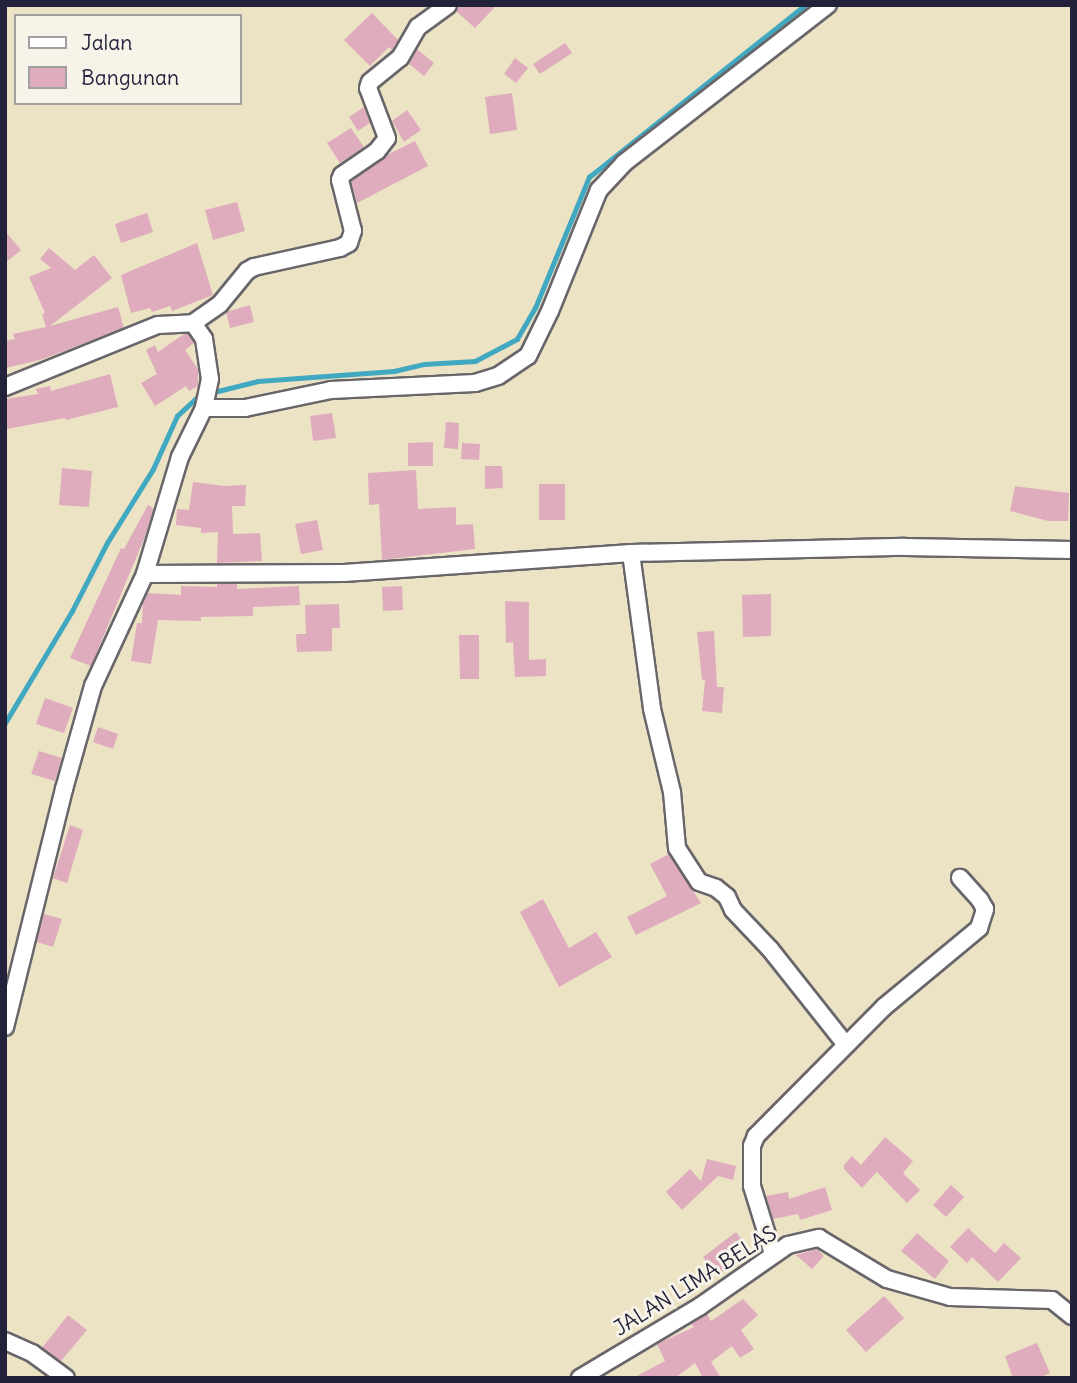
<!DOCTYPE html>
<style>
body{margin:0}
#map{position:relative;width:1077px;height:1383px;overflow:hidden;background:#ece3c4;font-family:Delius,sans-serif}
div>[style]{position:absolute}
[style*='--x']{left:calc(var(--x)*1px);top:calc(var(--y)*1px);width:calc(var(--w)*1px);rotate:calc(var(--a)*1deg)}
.stream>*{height:4.5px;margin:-2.25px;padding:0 2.25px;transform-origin:2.25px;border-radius:2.25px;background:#40a8c0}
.building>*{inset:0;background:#dfacbe}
.roads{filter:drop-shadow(2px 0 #69666b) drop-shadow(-2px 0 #69666b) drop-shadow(0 2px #69666b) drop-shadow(0 -2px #69666b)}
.street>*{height:16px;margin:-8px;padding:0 8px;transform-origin:8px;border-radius:8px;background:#fff}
span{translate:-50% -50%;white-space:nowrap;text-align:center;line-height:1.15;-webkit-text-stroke:6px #f7f3e8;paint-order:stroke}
.street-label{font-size:21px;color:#22223b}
.frame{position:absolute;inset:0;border:7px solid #22223b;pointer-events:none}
.legend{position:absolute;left:14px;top:14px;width:228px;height:91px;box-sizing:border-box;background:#f7f3e8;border:2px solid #a29fa3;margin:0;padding:9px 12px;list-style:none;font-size:21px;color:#22223b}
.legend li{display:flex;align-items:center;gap:14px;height:35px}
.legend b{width:35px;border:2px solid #a29fa3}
</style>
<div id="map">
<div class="stream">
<div style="--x:210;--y:393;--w:49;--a:-14"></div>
<div style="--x:258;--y:381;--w:136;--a:-4.2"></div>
<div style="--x:394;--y:371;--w:31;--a:-13"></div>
<div style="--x:424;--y:364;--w:51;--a:-3.4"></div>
<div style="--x:475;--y:361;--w:47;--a:-27.6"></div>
<div style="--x:517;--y:339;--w:36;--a:-60"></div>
<div style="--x:535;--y:308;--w:142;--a:-67.6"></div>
<div style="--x:589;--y:177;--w:276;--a:-38.5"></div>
<div style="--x:5;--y:723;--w:131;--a:-59.1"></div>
<div style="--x:72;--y:611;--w:76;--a:-62.8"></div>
<div style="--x:107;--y:543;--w:87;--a:-58.1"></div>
<div style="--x:153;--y:469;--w:58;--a:-65.6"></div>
<div style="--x:177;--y:416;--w:33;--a:-43"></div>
</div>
<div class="building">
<div style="clip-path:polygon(458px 5px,497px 5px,475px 28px,456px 11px)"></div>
<div style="clip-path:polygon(372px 13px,398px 40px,392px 50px,389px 47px,370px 66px,344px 40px)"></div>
<div style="clip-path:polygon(565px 43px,572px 53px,540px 74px,533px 64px)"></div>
<div style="clip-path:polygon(417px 49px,434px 63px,424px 76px,409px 64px)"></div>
<div style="clip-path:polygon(515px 58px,528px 68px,516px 83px,504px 74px)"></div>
<div style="clip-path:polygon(512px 93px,517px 130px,490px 134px,485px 97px)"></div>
<div style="clip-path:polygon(364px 107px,370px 123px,358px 131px,349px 117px)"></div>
<div style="clip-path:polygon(407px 110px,421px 130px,404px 142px,392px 121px)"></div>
<div style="clip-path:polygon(351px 128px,364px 147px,340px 163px,327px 143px)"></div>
<div style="clip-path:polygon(415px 141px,428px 166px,357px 203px,351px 181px,387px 155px)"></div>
<div style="clip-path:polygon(237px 202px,245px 231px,213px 240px,205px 210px)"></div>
<div style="clip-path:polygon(147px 213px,153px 232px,121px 243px,115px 224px)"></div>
<div style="clip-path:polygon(5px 231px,21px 250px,5px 263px)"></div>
<div style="clip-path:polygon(197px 243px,213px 295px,172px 311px,170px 306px,152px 312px,150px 308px,131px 313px,121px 275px)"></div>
<div style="clip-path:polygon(49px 248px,75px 270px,94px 255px,112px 278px,50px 326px,118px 307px,124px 328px,40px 360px,5px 368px,5px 341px,15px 339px,13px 334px,46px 327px,42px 314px,45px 313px,29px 277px,51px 268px,40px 259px)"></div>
<div style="clip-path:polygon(250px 305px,254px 322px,230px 328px,226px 312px)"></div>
<div style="clip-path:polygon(184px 334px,188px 334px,194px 343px,185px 350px,198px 369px,198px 386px,189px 391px,186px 386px,155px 406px,141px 383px,157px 374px,146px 350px,155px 345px,158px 352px)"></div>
<div style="clip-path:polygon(110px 374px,118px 407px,66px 420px,65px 418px,7px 429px,5px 399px,38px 394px,36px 389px,50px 386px,51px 391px)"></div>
<div style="clip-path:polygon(332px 413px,336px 438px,313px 441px,310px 416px)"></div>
<div style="clip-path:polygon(446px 422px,459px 423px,458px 449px,444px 448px)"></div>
<div style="clip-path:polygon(433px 442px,433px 466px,408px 466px,408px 443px)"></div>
<div style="clip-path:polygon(462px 443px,480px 444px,479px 460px,461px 459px)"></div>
<div style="clip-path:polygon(485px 466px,502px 466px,503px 488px,485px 489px)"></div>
<div style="clip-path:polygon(62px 468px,92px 471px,89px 507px,59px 505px)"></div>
<div style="clip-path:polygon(416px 470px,418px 509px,456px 507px,456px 525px,473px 524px,475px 549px,382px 560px,379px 504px,369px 505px,368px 473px)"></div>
<div style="clip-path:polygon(193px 482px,224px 486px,246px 485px,245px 506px,232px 506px,233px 534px,260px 533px,262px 561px,217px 563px,218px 532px,201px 533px,201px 528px,176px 525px,177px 509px,189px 510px)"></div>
<div style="clip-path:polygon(539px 484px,565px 484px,565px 520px,539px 520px)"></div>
<div style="clip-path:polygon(1015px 486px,1069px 493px,1068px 521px,1048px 521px,1010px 511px)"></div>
<div style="clip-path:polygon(148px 505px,154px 509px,144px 539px,91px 666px,70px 658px,121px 548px,124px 549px)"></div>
<div style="clip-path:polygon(317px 520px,323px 550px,301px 554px,295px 524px)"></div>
<div style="clip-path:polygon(217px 584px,237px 584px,237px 589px,299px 586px,300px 605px,253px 607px,253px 616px,201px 617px,201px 621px,158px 620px,151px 664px,131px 661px,137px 623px,142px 623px,143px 603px,148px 593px,181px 595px,181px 586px,217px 587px)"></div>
<div style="clip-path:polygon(402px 586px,403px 610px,383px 611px,382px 587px)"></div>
<div style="clip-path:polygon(771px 594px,771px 636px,743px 637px,742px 595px)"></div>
<div style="clip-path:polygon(505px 601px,529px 602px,529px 660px,546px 659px,546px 676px,515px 677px,513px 642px,506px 643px)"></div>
<div style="clip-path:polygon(339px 604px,340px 628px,332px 628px,332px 651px,297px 652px,296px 634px,306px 634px,305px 605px)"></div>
<div style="clip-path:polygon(714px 631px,717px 687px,724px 687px,722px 713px,702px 711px,705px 680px,702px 680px,697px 632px)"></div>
<div style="clip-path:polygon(459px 635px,479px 635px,479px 679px,460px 679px)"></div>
<div style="clip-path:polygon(45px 698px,73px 708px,64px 733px,36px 724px)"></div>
<div style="clip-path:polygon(98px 727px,118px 734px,113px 749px,93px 742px)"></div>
<div style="clip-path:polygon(39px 751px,62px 758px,55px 781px,31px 774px)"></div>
<div style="clip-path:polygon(70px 825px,83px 830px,67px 883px,53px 878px)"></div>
<div style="clip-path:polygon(669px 854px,701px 903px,636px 935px,627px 917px,667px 896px,650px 864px)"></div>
<div style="clip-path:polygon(543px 899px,569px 948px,596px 932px,612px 957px,559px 987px,520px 912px)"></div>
<div style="clip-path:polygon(44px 914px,62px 919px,53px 947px,37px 942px)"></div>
<div style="clip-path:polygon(885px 1137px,913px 1161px,903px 1173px,920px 1190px,907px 1203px,877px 1172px,862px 1188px,844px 1169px,844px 1165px,852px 1156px,861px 1165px)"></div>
<div style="clip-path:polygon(707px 1159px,736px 1166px,733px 1180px,718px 1176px,682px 1210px,666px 1192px,690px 1169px,701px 1181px)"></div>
<div style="clip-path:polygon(951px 1185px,964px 1197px,946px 1217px,933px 1205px)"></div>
<div style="clip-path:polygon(825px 1187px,832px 1210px,800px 1220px,798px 1214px,773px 1219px,766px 1196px,788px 1192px,789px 1199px)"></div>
<div style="clip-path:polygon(968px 1228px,995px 1253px,1004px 1243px,1021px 1258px,998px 1282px,972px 1257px,967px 1263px,950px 1247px)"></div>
<div style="clip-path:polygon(736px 1232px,750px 1251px,717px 1276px,703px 1257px)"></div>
<div style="clip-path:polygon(917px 1233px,949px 1261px,935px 1279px,901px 1251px)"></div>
<div style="clip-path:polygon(817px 1249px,824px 1256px,812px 1269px,796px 1255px)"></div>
<div style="clip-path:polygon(884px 1296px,904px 1318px,866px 1352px,846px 1330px)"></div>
<div style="clip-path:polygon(743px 1299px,758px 1315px,741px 1330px,754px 1349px,740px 1358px,732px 1346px,711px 1362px,721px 1378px,703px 1378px,695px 1363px,675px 1378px,633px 1378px,665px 1361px,657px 1344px,694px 1327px,691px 1324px,707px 1314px,711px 1321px)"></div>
<div style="clip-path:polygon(68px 1315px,87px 1330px,61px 1361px,42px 1348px)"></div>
<div style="clip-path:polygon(1037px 1343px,1050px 1373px,1039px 1378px,1013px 1378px,1005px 1356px)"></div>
</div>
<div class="roads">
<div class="street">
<div style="--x:193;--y:323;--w:33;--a:-35"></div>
<div style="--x:220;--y:304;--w:43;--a:-50.7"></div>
<div style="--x:247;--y:271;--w:8;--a:-30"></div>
<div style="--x:254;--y:267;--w:88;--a:-12.5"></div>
<div style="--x:340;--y:248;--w:10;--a:-29"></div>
<div style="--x:349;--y:243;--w:13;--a:-72"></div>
<div style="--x:353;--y:231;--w:53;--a:-104.3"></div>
<div style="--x:340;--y:180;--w:5;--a:-68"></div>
<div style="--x:342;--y:175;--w:42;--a:-34.4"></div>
<div style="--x:377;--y:151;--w:16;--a:-52"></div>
<div style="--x:387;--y:138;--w:53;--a:-110.8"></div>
<div style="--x:368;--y:88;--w:6;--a:-72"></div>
<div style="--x:370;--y:82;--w:38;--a:-39"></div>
<div style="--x:400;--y:58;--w:36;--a:-60"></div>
<div style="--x:418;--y:27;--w:37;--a:-36"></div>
<div style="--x:5;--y:387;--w:165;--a:-22.1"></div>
<div style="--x:158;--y:325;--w:35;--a:-3"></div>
<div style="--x:193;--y:323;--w:19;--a:55"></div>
<div style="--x:204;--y:339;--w:40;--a:81.5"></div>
<div style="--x:210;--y:379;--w:30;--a:102"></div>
<div style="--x:204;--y:408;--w:55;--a:116.1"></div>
<div style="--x:180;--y:457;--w:122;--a:106.7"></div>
<div style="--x:145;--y:574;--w:123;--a:114.9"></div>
<div style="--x:93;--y:686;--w:107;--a:105.7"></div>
<div style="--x:64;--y:789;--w:245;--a:103.9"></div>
<div style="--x:204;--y:408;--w:41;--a:0"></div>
<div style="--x:245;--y:408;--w:88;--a:-11.8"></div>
<div style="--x:331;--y:390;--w:144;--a:-2.8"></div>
<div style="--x:475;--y:383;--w:24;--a:-17"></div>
<div style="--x:498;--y:376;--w:36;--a:-34"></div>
<div style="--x:528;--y:356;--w:50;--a:-63.9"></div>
<div style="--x:550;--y:311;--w:131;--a:-68"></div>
<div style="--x:599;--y:190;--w:37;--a:-47"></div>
<div style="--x:624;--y:163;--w:258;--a:-37.8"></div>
<div style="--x:631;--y:553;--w:157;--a:82.3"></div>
<div style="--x:652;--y:709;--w:85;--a:76.5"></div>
<div style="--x:672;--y:792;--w:56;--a:84.9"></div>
<div style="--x:677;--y:848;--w:40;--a:57.1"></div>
<div style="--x:699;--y:882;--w:18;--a:19"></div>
<div style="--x:716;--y:888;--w:14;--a:39"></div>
<div style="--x:727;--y:897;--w:14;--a:65"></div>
<div style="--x:733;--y:910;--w:54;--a:46.5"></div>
<div style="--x:770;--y:949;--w:122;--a:51.6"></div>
<div style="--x:145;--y:574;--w:199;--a:-0.3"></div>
<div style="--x:344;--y:573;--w:288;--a:-4"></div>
<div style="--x:631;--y:553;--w:274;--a:-1.3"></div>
<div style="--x:905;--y:547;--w:167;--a:1"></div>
<div style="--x:773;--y:1254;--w:71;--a:-107.2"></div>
<div style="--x:752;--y:1186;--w:40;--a:-90"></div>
<div style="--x:752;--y:1146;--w:11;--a:-68"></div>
<div style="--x:756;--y:1136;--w:182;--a:-45.2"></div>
<div style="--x:884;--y:1007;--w:124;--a:-39.7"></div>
<div style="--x:979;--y:928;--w:20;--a:-72"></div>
<div style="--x:985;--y:909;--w:10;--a:-119"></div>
<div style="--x:980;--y:900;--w:30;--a:-132"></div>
<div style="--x:5;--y:1341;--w:30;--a:24"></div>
<div style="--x:32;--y:1353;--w:42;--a:36.3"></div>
<div style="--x:580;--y:1378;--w:139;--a:-30.8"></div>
<div style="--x:699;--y:1307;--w:108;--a:-34.9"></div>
<div style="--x:788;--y:1245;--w:32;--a:-13"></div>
<div style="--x:819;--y:1238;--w:79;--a:31.1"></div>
<div style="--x:887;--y:1279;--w:66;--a:15.9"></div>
<div style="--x:950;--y:1297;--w:102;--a:1.7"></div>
<div style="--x:1052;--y:1300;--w:26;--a:39"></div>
</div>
</div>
<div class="street-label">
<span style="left:695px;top:1281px;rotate:-32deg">JALAN LIMA BELAS</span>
</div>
<div class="frame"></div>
<ul class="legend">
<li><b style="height:9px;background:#fff"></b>Jalan</li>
<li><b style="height:19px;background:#dfacbe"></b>Bangunan</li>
</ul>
</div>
